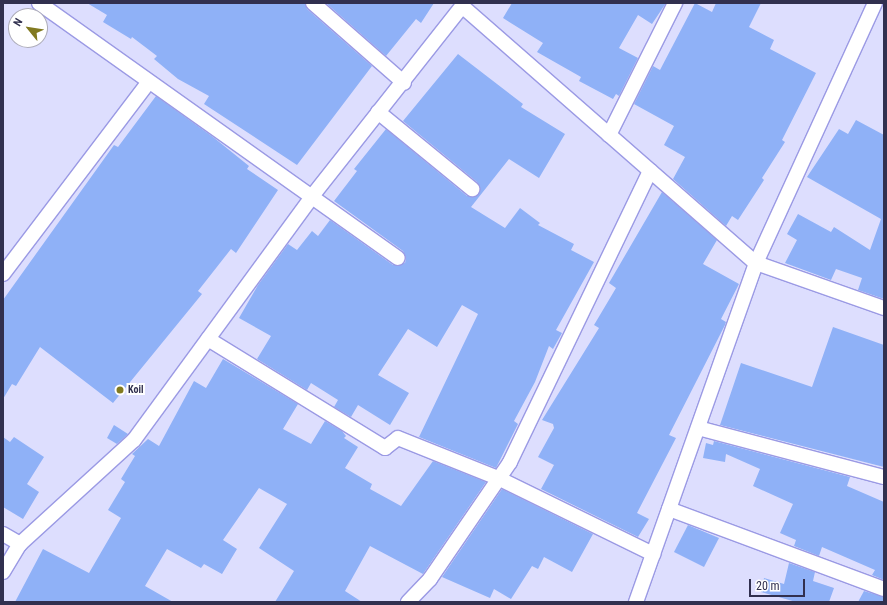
<!DOCTYPE html>
<style>
body{margin:0}
#map{position:relative;width:887px;height:605px;overflow:hidden;background:#dddefe;font-family:"Roboto Condensed",sans-serif}
div>[style]{position:absolute}
[style*='--x']{left:calc(var(--x)*1px);top:calc(var(--y)*1px);width:calc(var(--w)*1px);rotate:calc(var(--a)*1deg)}
.building>*{inset:0;background:#8fb1f7}
.roads{filter:drop-shadow(1px 0 #9b9ae4) drop-shadow(-1px 0 #9b9ae4) drop-shadow(0 1px #9b9ae4) drop-shadow(0 -1px #9b9ae4)}
.street>*{height:14px;margin:-7px;padding:0 7px;transform-origin:7px;border-radius:7px;background:#fff}
.dots>*{width:11px;height:11px;translate:-50% -50%;box-sizing:border-box;border:2px solid #fff;border-radius:50%}
span{translate:-50% -50%;white-space:nowrap;text-align:center;line-height:1.15;-webkit-text-stroke:4px #fff;paint-order:stroke}
.poi-label{font-size:10px;color:#31304f;font-weight:700}
.left{translate:0 -50%;text-align:left}
.frame{position:absolute;inset:0;border:4px solid #31304f;pointer-events:none}
.north{position:absolute;left:8px;top:8px;width:40px;height:40px;box-sizing:border-box;background:#fff;border:1px solid #adacb9;border-radius:50%;rotate:300deg;font-size:11px;font-weight:700;line-height:16px;text-align:center;color:#31304f}
.north::after{content:'';display:block;margin:auto;width:14px;height:18px;background:#827a20;clip-path:polygon(50% 0,100% 100%,50% 72%,0 100%)}
.scale{position:absolute;left:749px;top:579px;width:56px;height:18px;box-sizing:border-box;border:2px solid #31304f;border-top:0;padding-left:5px;font-size:12px;line-height:14px;white-space:nowrap;color:#31304f;-webkit-text-stroke:3px #fff;paint-order:stroke}
</style>
<div id="map">
<div class="building">
<div style="clip-path:polygon(87px 3px,305px 3px,307px 9px,372px 66px,297px 165px,204px 104px,209px 96px,178px 79px,154px 59px,157px 56px,132px 37px,131px 39px,103px 22px,107px 15px)"></div>
<div style="clip-path:polygon(326px 3px,434px 3px,421px 23px,416px 19px,386px 56px)"></div>
<div style="clip-path:polygon(512px 3px,666px 3px,652px 24px,638px 15px,619px 48px,638px 58px,619px 96px,616px 94px,613px 99px,579px 81px,581px 77px,537px 52px,543px 43px,503px 18px)"></div>
<div style="clip-path:polygon(695px 3px,712px 12px,716px 3px,761px 3px,749px 27px,774px 40px,770px 49px,816px 73px,782px 140px,785px 142px,762px 178px,764px 180px,738px 220px,732px 216px,726px 226px,673px 179px,685px 157px,664px 145px,674px 126px,634px 104px,653px 66px,660px 70px)"></div>
<div style="clip-path:polygon(458px 54px,523px 104px,521px 107px,565px 134px,539px 178px,509px 159px,471px 207px,505px 228px,520px 208px,540px 223px,538px 225px,574px 244px,571px 250px,594px 262px,556px 330px,562px 333px,553px 349px,549px 346px,535px 382px,514px 421px,518px 424px,496px 468px,419px 437px,478px 314px,462px 305px,437px 347px,408px 329px,378px 375px,409px 393px,390px 425px,358px 405px,351px 417px,334px 407px,338px 400px,311px 383px,307px 390px,257px 359px,271px 336px,239px 318px,258px 285px,288px 244px,297px 250px,312px 231px,318px 236px,330px 220px,393px 265px,405px 263px,406px 258px,403px 251px,334px 201px,357px 171px,354px 169px,386px 129px,467px 196px,478px 195px,480px 190px,477px 182px,403px 121px)"></div>
<div style="clip-path:polygon(156px 96px,213px 137px,249px 166px,247px 169px,278px 190px,236px 253px,231px 249px,198px 291px,202px 294px,113px 403px,40px 347px,16px 386px,12px 384px,3px 399px,3px 300px,114px 145px,118px 147px)"></div>
<div style="clip-path:polygon(856px 120px,884px 135px,884px 299px,858px 290px,862px 278px,836px 269px,831px 280px,785px 263px,797px 240px,787px 234px,798px 214px,831px 232px,834px 227px,870px 250px,881px 219px,807px 177px,839px 129px,848px 134px)"></div>
<div style="clip-path:polygon(662px 192px,717px 240px,703px 264px,739px 284px,721px 319px,726px 322px,725px 325px,669px 435px,676px 438px,637px 513px,649px 519px,638px 537px,541px 489px,554px 465px,538px 457px,554px 428px,553px 424px,542px 420px,599px 328px,594px 325px,616px 288px,609px 283px)"></div>
<div style="clip-path:polygon(833px 327px,884px 345px,884px 467px,720px 425px,741px 363px,812px 387px)"></div>
<div style="clip-path:polygon(223px 359px,298px 404px,283px 429px,311px 444px,325px 421px,342px 431px,346px 436px,344px 438px,358px 447px,345px 468px,372px 484px,370px 489px,401px 506px,433px 461px,486px 482px,423px 574px,370px 546px,345px 591px,362px 602px,275px 602px,294px 571px,259px 548px,287px 504px,259px 488px,223px 540px,237px 549px,222px 574px,204px 564px,201px 568px,167px 549px,145px 586px,173px 602px,15px 602px,43px 549px,89px 573px,121px 518px,108px 510px,125px 482px,121px 479px,135px 456px,132px 454px,148px 439px,159px 446px,194px 381px,206px 388px)"></div>
<div style="clip-path:polygon(114px 425px,128px 434px,117px 444px,107px 438px)"></div>
<div style="clip-path:polygon(3px 437px,10px 442px,14px 437px,44px 457px,27px 484px,39px 492px,23px 519px,3px 507px)"></div>
<div style="clip-path:polygon(714px 441px,850px 477px,847px 486px,884px 502px,884px 580px,872px 575px,875px 570px,822px 547px,819px 556px,794px 546px,796px 540px,780px 533px,793px 504px,753px 486px,760px 469px,726px 454px,725px 462px,703px 458px,706px 443px,713px 445px)"></div>
<div style="clip-path:polygon(502px 489px,593px 534px,572px 572px,544px 557px,538px 569px,532px 566px,511px 599px,494px 589px,490px 598px,442px 577px)"></div>
<div style="clip-path:polygon(688px 525px,719px 538px,704px 567px,674px 552px)"></div>
<div style="clip-path:polygon(789px 563px,815px 572px,813px 581px,834px 588px,829px 602px,796px 602px,761px 592px,764px 578px,784px 584px)"></div>
<div style="clip-path:polygon(864px 591px,884px 597px,884px 602px,858px 602px)"></div>
</div>
<div class="roads">
<div class="street">
<div style="--x:39;--y:3;--w:440;--a:35.4"></div>
<div style="--x:313;--y:3;--w:121;--a:41.3"></div>
<div style="--x:378;--y:112;--w:122;--a:39.3"></div>
<div style="--x:609;--y:135;--w:148;--a:-63.4"></div>
<div style="--x:3;--y:274;--w:241;--a:-52.8"></div>
<div style="--x:208;--y:339;--w:208;--a:31.6"></div>
<div style="--x:385;--y:448;--w:16;--a:-38"></div>
<div style="--x:398;--y:438;--w:108;--a:21.8"></div>
<div style="--x:498;--y:478;--w:173;--a:26.1"></div>
<div style="--x:698;--y:428;--w:192;--a:14.8"></div>
<div style="--x:669;--y:509;--w:229;--a:20.4"></div>
<div style="--x:3;--y:534;--w:20;--a:30"></div>
<div style="--x:3;--y:572;--w:33;--a:-59"></div>
<div style="--x:20;--y:544;--w:154;--a:-42.4"></div>
<div style="--x:134;--y:440;--w:303;--a:-53.8"></div>
<div style="--x:313;--y:195;--w:241;--a:-51.7"></div>
<div style="--x:462;--y:6;--w:390;--a:41.2"></div>
<div style="--x:756;--y:263;--w:136;--a:19.4"></div>
<div style="--x:408;--y:602;--w:32;--a:-46"></div>
<div style="--x:430;--y:579;--w:142;--a:-55.6"></div>
<div style="--x:510;--y:462;--w:323;--a:-64.3"></div>
<div style="--x:636;--y:602;--w:360;--a:-70.5"></div>
<div style="--x:756;--y:263;--w:286;--a:-65.4"></div>
</div>
</div>
<div class="dots">
<div style="left:120px;top:390px;background:#827a20"></div>
</div>
<div class="poi-label">
<span class="left" style="left:128px;top:390px">Koil</span>
</div>
<div class="frame"></div>
<div class="north">N</div>
<div class="scale">20 m</div>
</div>
